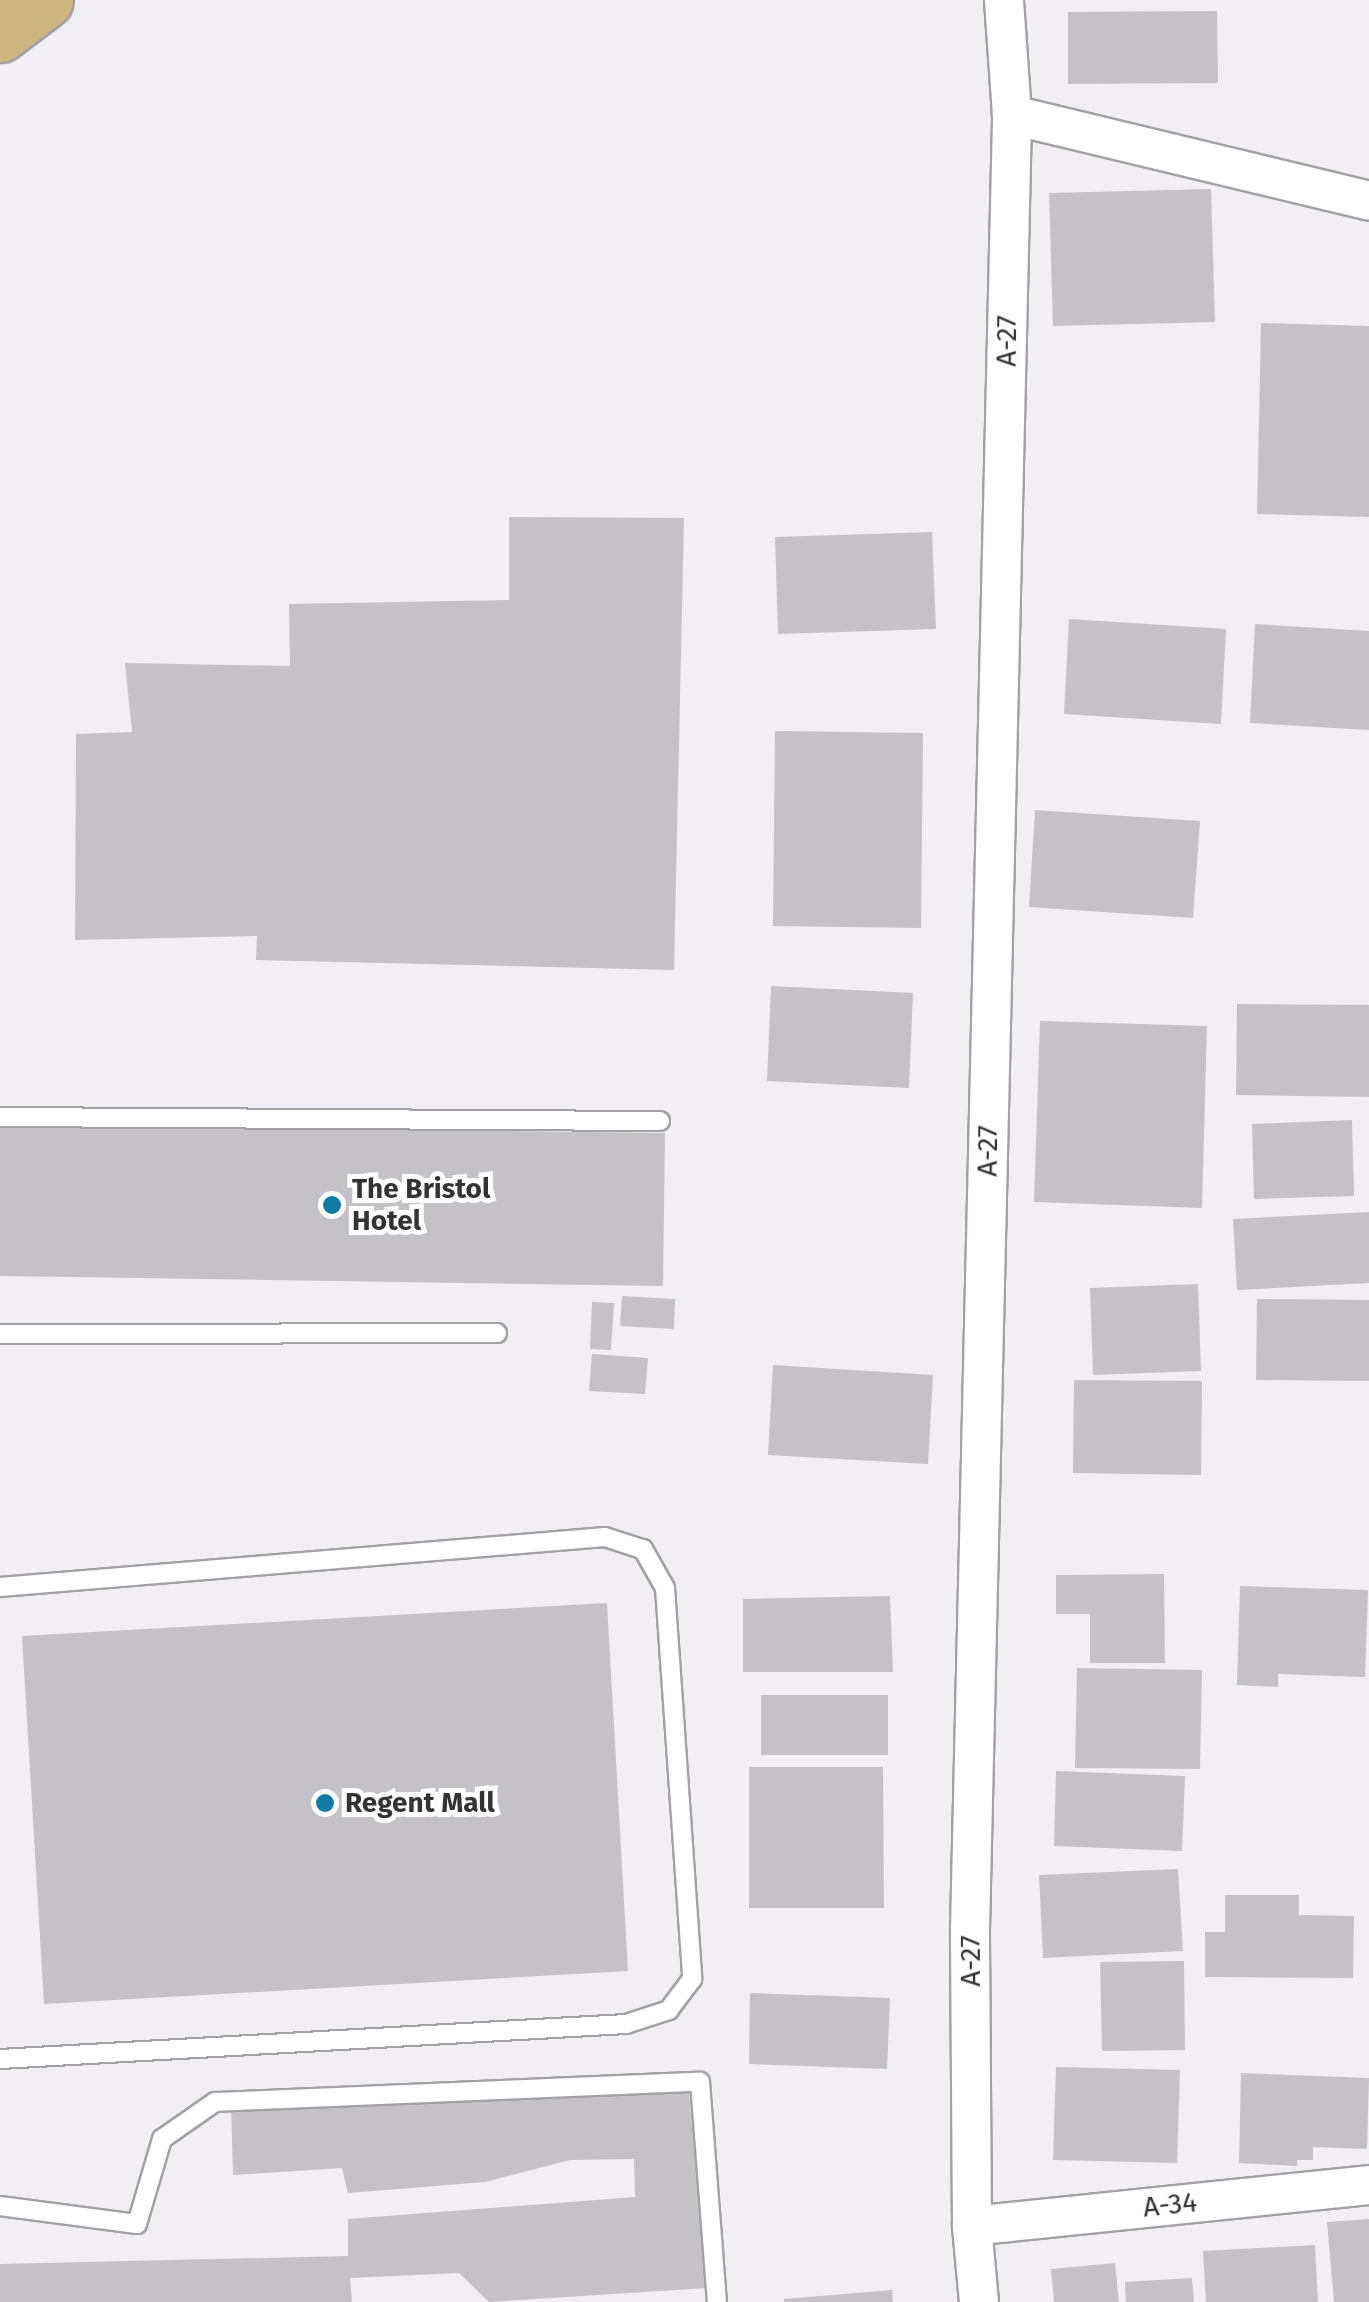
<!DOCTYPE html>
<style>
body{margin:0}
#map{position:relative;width:1369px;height:2302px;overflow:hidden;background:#f1eff3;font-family:"Fira Sans",sans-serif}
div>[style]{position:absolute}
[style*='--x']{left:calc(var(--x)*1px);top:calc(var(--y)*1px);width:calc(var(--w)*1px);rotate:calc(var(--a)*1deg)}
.building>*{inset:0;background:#c4c2c6}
.roads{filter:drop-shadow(2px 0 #a3a1a5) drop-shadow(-2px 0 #a3a1a5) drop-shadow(0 2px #a3a1a5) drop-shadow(0 -2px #a3a1a5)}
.service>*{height:18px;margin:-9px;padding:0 9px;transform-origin:9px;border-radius:9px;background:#fff}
.minor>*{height:38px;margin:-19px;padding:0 19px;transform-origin:19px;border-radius:19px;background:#fff}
.primary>*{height:55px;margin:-27.5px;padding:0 27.5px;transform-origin:27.5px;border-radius:27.5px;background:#ceb57e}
.dots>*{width:28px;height:28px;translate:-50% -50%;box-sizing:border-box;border:5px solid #fefdff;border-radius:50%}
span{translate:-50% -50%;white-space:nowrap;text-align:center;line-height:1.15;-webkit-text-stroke:10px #fefdff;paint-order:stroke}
.street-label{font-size:28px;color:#333334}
.poi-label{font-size:28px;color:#333334;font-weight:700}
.left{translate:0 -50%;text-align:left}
</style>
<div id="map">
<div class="building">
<div style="clip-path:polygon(1217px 11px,1218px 83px,1068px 84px,1068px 12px)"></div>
<div style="clip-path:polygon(1211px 189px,1215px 322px,1053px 326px,1049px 193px)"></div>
<div style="clip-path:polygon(1261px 323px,1369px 326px,1369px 517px,1257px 514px)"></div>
<div style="clip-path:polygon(509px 517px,684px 518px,674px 970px,256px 960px,257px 936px,75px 940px,76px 734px,132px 732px,125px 663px,290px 666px,289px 604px,509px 600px)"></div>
<div style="clip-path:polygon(932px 532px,936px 629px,778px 634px,775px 537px)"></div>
<div style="clip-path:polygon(1069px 619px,1226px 629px,1221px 724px,1064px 714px)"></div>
<div style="clip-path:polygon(1255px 624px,1369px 631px,1369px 730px,1250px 723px)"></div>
<div style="clip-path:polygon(775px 731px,923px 733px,921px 928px,773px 926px)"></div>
<div style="clip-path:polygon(1035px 810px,1200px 821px,1193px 918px,1029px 907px)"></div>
<div style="clip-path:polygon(771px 986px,913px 993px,909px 1088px,767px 1081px)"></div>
<div style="clip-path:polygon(1237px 1004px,1369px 1005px,1369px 1097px,1236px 1095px)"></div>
<div style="clip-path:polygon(1040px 1021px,1207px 1026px,1202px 1208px,1034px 1202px)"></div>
<div style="clip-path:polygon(1352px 1120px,1354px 1196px,1254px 1199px,1252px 1124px)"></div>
<div style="clip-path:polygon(0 1124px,665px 1133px,663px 1286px,0 1276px)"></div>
<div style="clip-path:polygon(1369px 1212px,1369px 1283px,1237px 1290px,1233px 1219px)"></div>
<div style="clip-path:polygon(1198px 1284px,1201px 1371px,1093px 1375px,1090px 1288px)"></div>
<div style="clip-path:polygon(622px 1296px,675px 1299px,674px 1329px,620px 1326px)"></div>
<div style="clip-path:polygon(1257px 1299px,1369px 1300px,1369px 1381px,1256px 1380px)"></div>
<div style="clip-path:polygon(592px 1302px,614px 1303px,611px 1350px,590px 1349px)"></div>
<div style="clip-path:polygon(592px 1354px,648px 1358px,645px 1394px,589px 1391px)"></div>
<div style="clip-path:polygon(773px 1365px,933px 1375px,928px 1464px,768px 1455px)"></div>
<div style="clip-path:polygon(1074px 1380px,1202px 1381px,1201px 1475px,1073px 1473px)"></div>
<div style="clip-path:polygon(1164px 1574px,1165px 1663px,1090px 1663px,1090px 1614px,1056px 1614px,1056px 1575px)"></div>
<div style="clip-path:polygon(1240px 1586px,1368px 1590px,1365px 1677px,1278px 1674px,1278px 1687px,1237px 1685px)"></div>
<div style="clip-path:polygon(890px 1596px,893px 1672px,743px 1672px,743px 1599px)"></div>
<div style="clip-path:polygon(607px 1603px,628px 1971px,44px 2004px,22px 1636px)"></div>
<div style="clip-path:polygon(1077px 1668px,1202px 1670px,1200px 1769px,1075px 1768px)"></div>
<div style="clip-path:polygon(761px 1695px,888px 1695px,888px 1755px,761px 1755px)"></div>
<div style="clip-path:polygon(749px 1767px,883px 1767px,884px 1908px,749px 1908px)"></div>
<div style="clip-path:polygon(1056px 1771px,1185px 1776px,1182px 1851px,1054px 1846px)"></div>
<div style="clip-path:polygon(1178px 1869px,1183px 1951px,1043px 1958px,1039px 1875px)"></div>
<div style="clip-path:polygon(1225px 1895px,1299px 1895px,1299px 1915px,1354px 1916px,1353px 1978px,1205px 1977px,1205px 1932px,1225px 1932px)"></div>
<div style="clip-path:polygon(1184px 1961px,1185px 2050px,1102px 2051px,1100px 1962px)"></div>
<div style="clip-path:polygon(750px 1993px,890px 1998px,887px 2069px,749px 2064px)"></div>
<div style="clip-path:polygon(1056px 2067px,1180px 2070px,1177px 2163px,1053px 2160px)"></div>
<div style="clip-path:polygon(1241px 2073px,1369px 2078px,1367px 2149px,1313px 2147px,1313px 2160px,1297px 2160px,1297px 2166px,1239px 2163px)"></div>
<div style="clip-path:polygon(689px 2093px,707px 2288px,489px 2302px,459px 2273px,350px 2278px,352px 2302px,0 2302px,0 2264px,348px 2256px,348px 2219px,635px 2197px,634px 2159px,570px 2160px,485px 2182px,348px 2193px,342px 2168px,233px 2175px,231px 2105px)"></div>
<div style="clip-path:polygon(1369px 2219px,1369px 2302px,1334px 2302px,1327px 2222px)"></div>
<div style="clip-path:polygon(1315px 2245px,1318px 2302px,1206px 2302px,1203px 2251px)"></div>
<div style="clip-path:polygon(1115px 2263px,1119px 2302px,1054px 2302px,1051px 2269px)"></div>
<div style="clip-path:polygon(1192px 2278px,1194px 2302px,1126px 2302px,1125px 2282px)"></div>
<div style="clip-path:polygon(892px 2290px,893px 2302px,784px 2302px,784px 2299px)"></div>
</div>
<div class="roads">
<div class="service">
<div style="--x:0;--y:1117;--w:660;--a:0.35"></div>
<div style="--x:0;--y:1334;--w:497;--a:-0.1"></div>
<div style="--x:0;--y:1587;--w:607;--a:-4.72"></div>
<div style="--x:605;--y:1537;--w:40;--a:18"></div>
<div style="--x:643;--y:1549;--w:45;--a:60.6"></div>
<div style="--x:665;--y:1588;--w:392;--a:86"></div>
<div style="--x:692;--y:1979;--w:39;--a:127"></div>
<div style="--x:669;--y:2010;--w:45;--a:162"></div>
<div style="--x:626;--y:2024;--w:627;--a:176.8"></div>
<div style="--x:0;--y:2206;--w:138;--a:7.5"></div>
<div style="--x:137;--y:2224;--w:89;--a:-73.6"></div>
<div style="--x:162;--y:2139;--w:65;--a:-34.9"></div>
<div style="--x:215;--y:2102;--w:485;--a:-2.4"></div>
<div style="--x:700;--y:2082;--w:221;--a:85.6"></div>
</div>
<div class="minor">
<div style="--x:1012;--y:115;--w:367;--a:13.5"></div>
<div style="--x:972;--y:2226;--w:399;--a:-5.9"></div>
<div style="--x:979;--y:2302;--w:76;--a:-95.3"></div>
<div style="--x:972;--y:2226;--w:297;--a:-90.4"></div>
<div style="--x:970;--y:1929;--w:1814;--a:-88.67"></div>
<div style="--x:1012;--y:115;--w:115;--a:-94"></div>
</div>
<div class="primary">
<div style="--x:0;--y:34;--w:56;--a:-37.1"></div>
</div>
</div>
<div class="dots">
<div style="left:332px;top:1205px;background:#127ca6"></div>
<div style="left:325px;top:1803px;background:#127ca6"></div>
</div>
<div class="street-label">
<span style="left:1007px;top:341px;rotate:-89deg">A-27</span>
<span style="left:988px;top:1151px;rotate:-89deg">A-27</span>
<span style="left:971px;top:1961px;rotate:-90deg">A-27</span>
<span style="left:1170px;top:2205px;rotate:-6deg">A-34</span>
</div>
<div class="poi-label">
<span class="left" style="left:352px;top:1205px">The Bristol<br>Hotel</span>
<span class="left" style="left:345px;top:1803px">Regent Mall</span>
</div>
</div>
